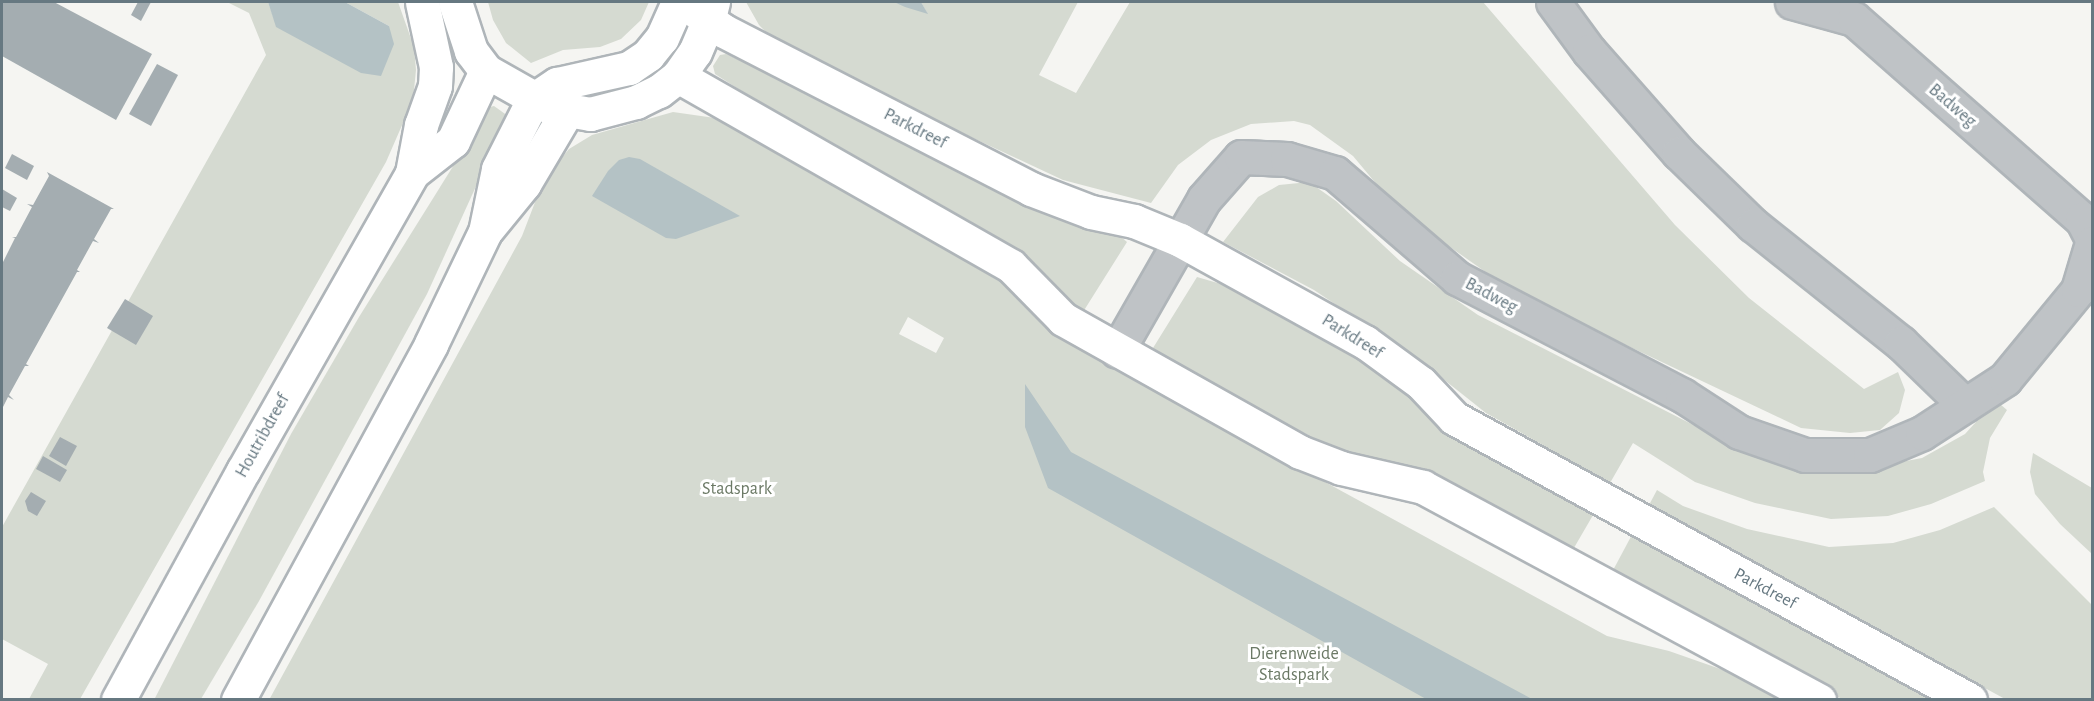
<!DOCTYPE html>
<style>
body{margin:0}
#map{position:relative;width:2094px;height:701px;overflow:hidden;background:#f5f5f2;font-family:"Alegreya Sans",sans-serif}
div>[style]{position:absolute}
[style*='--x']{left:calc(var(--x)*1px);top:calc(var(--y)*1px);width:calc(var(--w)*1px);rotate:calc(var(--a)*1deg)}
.green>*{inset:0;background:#d5dad1}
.water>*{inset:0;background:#b4c2c5}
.building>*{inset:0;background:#a4adb1}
.roads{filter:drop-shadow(2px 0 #afb5b9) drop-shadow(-2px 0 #afb5b9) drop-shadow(0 2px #afb5b9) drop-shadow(0 -2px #afb5b9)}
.street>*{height:33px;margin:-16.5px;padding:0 16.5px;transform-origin:16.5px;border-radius:16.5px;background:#bfc3c6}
.secondary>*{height:33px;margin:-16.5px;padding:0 16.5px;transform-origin:16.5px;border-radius:16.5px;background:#fff}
span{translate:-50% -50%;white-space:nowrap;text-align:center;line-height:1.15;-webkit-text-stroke:6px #fff;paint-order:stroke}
.street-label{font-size:18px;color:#667881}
.park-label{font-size:18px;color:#6b7965}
.frame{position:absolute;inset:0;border:3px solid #667881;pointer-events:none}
</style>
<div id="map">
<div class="green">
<div style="clip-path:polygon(227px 2px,268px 2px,277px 27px,389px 26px,345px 2px,398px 2px,414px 47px,416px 70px,413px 100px,386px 162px,80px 699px,29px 699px,48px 664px,2px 639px,2px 527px,266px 55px,249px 13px)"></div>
<div style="clip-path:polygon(488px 2px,649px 2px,641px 20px,621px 39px,600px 47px,563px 50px,531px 63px,506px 43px,493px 20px)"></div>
<div style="clip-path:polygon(746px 2px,894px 2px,927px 13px,921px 2px,1078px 2px,1039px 75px,1076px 93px,1130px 2px,1483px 2px,1675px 225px,1749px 298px,1864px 389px,1898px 372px,1905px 390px,1899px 413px,1880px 430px,1850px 433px,1801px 428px,1514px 292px,1399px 211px,1353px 156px,1310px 125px,1294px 121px,1251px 124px,1211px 140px,1178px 165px,1151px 203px,1063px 180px,885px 97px,772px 38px,759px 25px)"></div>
<div style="clip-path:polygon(726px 54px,1108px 226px,1127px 242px,1083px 312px,1018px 252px,848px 159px,715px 74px,713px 66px,720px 55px)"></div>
<div style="clip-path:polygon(494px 106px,508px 116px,427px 294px,259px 601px,201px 699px,154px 700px,291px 434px,359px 317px,490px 107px)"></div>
<div style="clip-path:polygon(evenodd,673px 112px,722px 119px,1008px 278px,1042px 323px,1067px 341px,1607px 636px,1669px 651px,1726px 671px,1779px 699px,269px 700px,522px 236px,544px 179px,569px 149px,592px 135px,673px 112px,908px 317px,944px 338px,936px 353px,899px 334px,908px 317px)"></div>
<div style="clip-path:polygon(1309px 182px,1336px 201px,1400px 261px,1478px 315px,1711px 434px,1785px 468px,1859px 470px,1922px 458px,1965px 434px,1986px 411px,1987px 393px,2007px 410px,1990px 438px,1983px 472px,1985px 481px,1931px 504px,1888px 516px,1831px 519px,1755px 503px,1695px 482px,1633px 443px,1610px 483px,1486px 413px,1423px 363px,1314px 290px,1223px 242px,1258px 197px,1279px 185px)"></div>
<div style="clip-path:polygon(1197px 277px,1252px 293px,1382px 371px,1432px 416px,1596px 510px,1571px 553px,1335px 449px,1181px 369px,1153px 348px)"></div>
<div style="clip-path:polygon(2033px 453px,2092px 488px,2092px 554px,2060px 524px,2035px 494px,2030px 472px)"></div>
<div style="clip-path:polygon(1657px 490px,1683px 506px,1747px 529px,1829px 547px,1893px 543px,1940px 530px,1994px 507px,2092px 605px,2092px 699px,2005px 699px,1649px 505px)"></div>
<div style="clip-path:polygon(1634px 531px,1946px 699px,1842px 699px,1611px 574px)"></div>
</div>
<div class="water">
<div style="clip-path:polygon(268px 2px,345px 2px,389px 26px,394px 44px,381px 76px,361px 73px,276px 27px)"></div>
<div style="clip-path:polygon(894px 2px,921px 2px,928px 14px,905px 7px)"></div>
<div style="clip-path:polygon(629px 157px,640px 159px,740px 216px,676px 239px,666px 238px,592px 196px,608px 171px,619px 160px)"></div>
<div style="clip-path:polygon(1025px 384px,1071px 452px,1532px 699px,1426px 699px,1048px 488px,1025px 427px)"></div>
</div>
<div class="building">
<div style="clip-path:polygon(2px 2px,54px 2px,152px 54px,116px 120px,2px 56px)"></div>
<div style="clip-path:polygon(138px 2px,151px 2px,141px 21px,131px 15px)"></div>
<div style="clip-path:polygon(157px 64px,178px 75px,151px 126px,129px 114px)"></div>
<div style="clip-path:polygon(12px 154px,34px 166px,27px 180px,5px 168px)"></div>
<div style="clip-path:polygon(47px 172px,114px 209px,111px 209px,94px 239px,99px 243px,93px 241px,77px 270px,80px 272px,77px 272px,26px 364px,29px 366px,25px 366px,9px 395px,14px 400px,8px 397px,2px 409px,2px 264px,15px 238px,12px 237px,16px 237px,32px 207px,27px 204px,33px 205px,49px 176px)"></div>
<div style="clip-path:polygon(2px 189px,17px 198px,10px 211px,2px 207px)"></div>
<div style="clip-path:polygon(125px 299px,153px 316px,136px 345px,107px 328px)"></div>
<div style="clip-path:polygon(60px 437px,77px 446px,66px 466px,49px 456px)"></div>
<div style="clip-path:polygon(43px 456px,67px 470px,60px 482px,36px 469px)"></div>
<div style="clip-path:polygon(31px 492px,46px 501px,37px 516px,28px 511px,25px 501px)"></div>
</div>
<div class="roads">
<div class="street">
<div style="--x:1553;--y:2;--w:61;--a:53.7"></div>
<div style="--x:1589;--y:51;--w:136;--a:48.6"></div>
<div style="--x:1679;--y:153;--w:103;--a:44.2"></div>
<div style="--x:1753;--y:225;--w:189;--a:38.6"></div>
<div style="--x:1901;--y:343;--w:89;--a:44.1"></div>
<div style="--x:1792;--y:2;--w:64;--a:15.3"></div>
<div style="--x:1854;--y:19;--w:303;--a:41.3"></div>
<div style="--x:2082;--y:219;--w:22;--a:63"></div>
<div style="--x:1117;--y:351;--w:175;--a:-60.2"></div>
<div style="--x:1204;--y:199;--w:56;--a:-48.6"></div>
<div style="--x:1241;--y:157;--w:46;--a:2.5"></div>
<div style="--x:1287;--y:159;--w:50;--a:16.3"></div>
<div style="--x:1335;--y:173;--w:161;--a:40.7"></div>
<div style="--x:1457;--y:278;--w:254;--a:27.5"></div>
<div style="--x:1682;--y:395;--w:68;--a:33"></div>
<div style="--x:1739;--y:432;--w:70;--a:19.2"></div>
<div style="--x:1805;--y:455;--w:65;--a:0"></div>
<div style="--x:1870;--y:455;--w:56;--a:-22.9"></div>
<div style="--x:1922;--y:433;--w:99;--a:-33"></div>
<div style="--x:2005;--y:379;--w:115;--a:-50.6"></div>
<div style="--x:2078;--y:290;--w:49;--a:-73.4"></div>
</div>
<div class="secondary">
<div style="--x:455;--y:2;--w:52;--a:71.9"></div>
<div style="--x:471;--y:51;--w:25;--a:53"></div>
<div style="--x:486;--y:71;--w:73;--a:29.4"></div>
<div style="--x:550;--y:107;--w:41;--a:9.9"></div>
<div style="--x:590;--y:114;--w:48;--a:-14.6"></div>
<div style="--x:636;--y:102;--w:25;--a:-26"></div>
<div style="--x:659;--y:91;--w:24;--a:-38"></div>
<div style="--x:678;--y:76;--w:29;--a:-55"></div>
<div style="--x:695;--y:52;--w:33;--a:-67"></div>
<div style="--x:708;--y:22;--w:21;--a:-76"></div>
<div style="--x:683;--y:2;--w:50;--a:35.3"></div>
<div style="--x:724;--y:31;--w:345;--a:27.2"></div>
<div style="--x:1031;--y:189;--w:64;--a:21"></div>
<div style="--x:1091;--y:212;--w:44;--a:11.8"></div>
<div style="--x:1134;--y:221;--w:50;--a:22.4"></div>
<div style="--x:1180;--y:240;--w:211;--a:28.9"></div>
<div style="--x:1365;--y:342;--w:69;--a:36.2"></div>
<div style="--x:1421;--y:383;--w:48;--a:46.7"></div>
<div style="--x:1454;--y:418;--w:588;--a:28.66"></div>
<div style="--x:678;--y:76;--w:383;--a:29.7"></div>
<div style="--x:1011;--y:266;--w:74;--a:45.5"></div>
<div style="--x:1063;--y:319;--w:272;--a:29.3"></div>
<div style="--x:1300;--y:452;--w:44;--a:21.3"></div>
<div style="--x:1341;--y:468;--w:84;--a:13"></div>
<div style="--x:1423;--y:487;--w:450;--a:28.3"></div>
<div style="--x:412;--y:173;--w:52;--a:-38"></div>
<div style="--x:453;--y:141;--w:77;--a:-64.8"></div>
<div style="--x:488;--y:228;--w:57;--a:-50.7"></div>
<div style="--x:524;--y:184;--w:85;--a:-59.5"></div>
<div style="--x:118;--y:700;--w:261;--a:-61.4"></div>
<div style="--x:243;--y:471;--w:343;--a:-60.4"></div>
<div style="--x:412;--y:173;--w:49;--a:-79.4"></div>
<div style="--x:421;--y:125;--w:41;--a:-70.3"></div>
<div style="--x:435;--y:86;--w:19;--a:-87"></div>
<div style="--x:436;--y:67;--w:66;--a:-102.2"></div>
<div style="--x:238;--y:700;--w:405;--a:-61.5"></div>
<div style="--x:431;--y:344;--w:124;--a:-64.3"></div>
<div style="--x:485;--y:232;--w:64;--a:-78.3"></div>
<div style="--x:498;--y:169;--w:77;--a:-63.1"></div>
<div style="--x:533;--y:100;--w:29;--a:-34"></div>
<div style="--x:557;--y:84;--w:74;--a:-12.5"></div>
<div style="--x:629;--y:68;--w:23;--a:-34"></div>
<div style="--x:648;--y:55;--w:22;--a:-51"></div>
<div style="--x:662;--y:38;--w:39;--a:-66"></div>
</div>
</div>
<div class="street-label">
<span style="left:1952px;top:106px;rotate:41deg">Badweg</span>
<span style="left:915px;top:129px;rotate:27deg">Parkdreef</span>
<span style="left:1491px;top:296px;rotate:28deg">Badweg</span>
<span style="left:1352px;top:337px;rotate:32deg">Parkdreef</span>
<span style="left:263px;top:436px;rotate:-61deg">Houtribdreef</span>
<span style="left:1765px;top:589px;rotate:28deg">Parkdreef</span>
</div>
<div class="park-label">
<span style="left:737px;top:489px">Stadspark</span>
<span style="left:1294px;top:665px">Dierenweide<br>Stadspark</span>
</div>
<div class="frame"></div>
</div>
